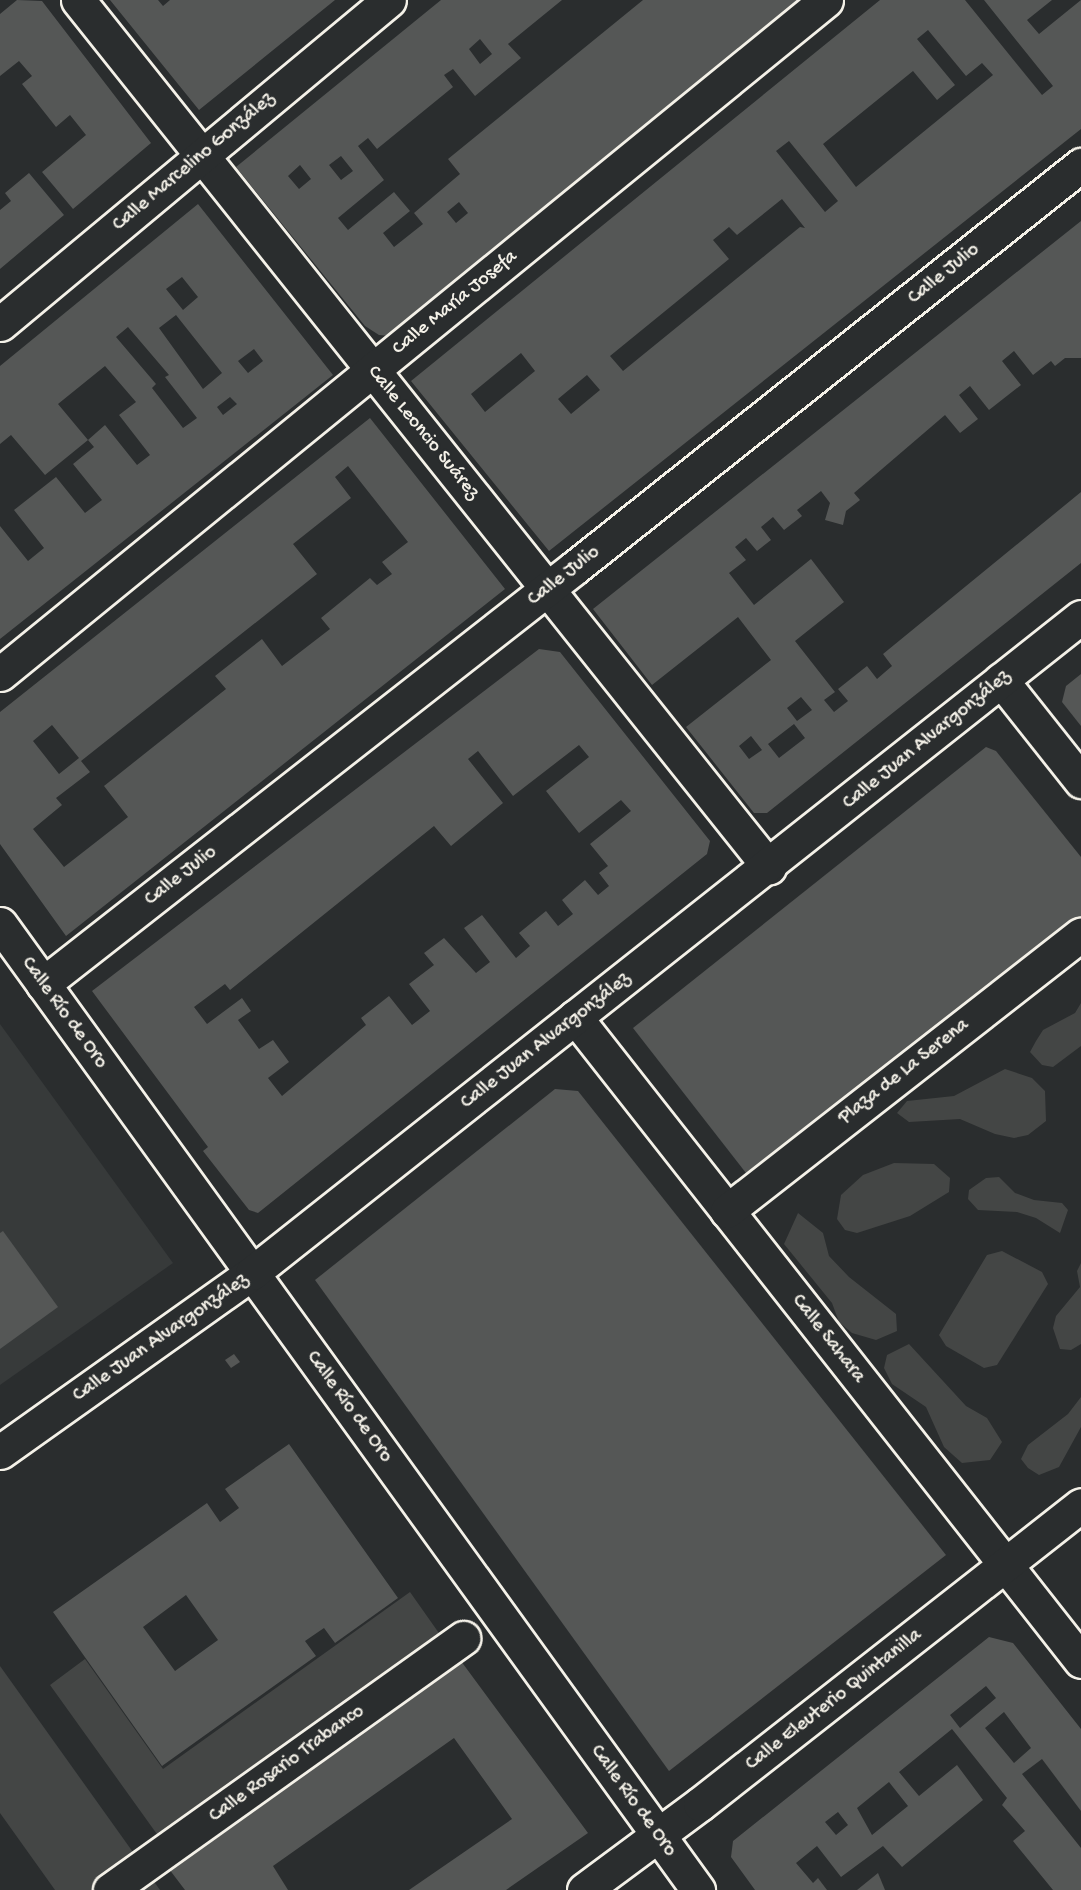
<!DOCTYPE html>
<meta charset="utf-8">
<style>
body{margin:0}
#map{position:relative;width:1081px;height:1890px;overflow:hidden;background:#2a2d2e;font-family:"Gochi Hand",sans-serif}
div>[style]{position:absolute}
[style*='--x']{left:calc(var(--x)*1px);top:calc(var(--y)*1px);width:calc(var(--w)*1px);rotate:calc(var(--a)*1deg)}
.built>*{inset:0;background:#373a3a}
.green>*{inset:0;background:#444645}
.building>*{inset:0;background:#555756}
.roads{filter:drop-shadow(2px 0 #f4f1e8) drop-shadow(-2px 0 #f4f1e8) drop-shadow(0 2px #f4f1e8) drop-shadow(0 -2px #f4f1e8)}
.street>*{height:33px;margin:-16.5px;padding:0 16.5px;transform-origin:16.5px;border-radius:16.5px;background:#2a2d2e}
span{translate:-50% -50%;white-space:nowrap;text-align:center;line-height:1.15;-webkit-text-stroke:4.5px #2a2d2e;paint-order:stroke}
.street-label{font-size:20px;color:#f4f1e8}
</style>
<div id="map">
<div class="built">
<div style="clip-path:polygon(0 1024px,173px 1263px,0 1385px)"></div>
</div>
<div class="green">
<div style="clip-path:polygon(1081px 1003px,1081px 1046px,1053px 1067px,1042px 1065px,1030px 1052px,1036px 1041px,1043px 1030px,1075px 1013px)"></div>
<div style="clip-path:polygon(1005px 1069px,1032px 1078px,1045px 1091px,1046px 1121px,1028px 1135px,1014px 1138px,995px 1134px,960px 1119px,909px 1122px,897px 1113px,907px 1101px,954px 1096px)"></div>
<div style="clip-path:polygon(894px 1163px,934px 1164px,950px 1178px,949px 1192px,910px 1216px,857px 1233px,845px 1230px,837px 1219px,841px 1195px,863px 1175px)"></div>
<div style="clip-path:polygon(999px 1177px,1015px 1193px,1034px 1200px,1062px 1203px,1068px 1210px,1060px 1233px,1036px 1218px,1017px 1212px,978px 1210px,968px 1199px,969px 1190px,986px 1178px)"></div>
<div style="clip-path:polygon(798px 1213px,823px 1233px,829px 1256px,849px 1277px,896px 1314px,897px 1331px,876px 1340px,852px 1333px,839px 1322px,832px 1303px,784px 1244px)"></div>
<div style="clip-path:polygon(1002px 1251px,1042px 1272px,1048px 1284px,997px 1365px,984px 1368px,946px 1346px,939px 1335px,987px 1255px)"></div>
<div style="clip-path:polygon(1081px 1263px,1081px 1344px,1071px 1350px,1060px 1349px,1053px 1328px,1056px 1316px,1080px 1287px,1077px 1271px)"></div>
<div style="clip-path:polygon(909px 1344px,966px 1406px,987px 1418px,1002px 1442px,990px 1460px,962px 1463px,944px 1447px,926px 1407px,892px 1384px,884px 1368px,887px 1355px)"></div>
<div style="clip-path:polygon(1081px 1397px,1081px 1427px,1059px 1467px,1039px 1475px,1028px 1468px,1021px 1459px,1028px 1445px,1068px 1414px)"></div>
<div style="clip-path:polygon(410px 1592px,441px 1636px,159px 1837px,50px 1685px,85px 1659px,163px 1769px)"></div>
<div style="clip-path:polygon(0 1666px,160px 1890px,55px 1890px,0 1813px)"></div>
</div>
<div class="building">
<div style="clip-path:polygon(17px 0,42px 1px,151px 143px,73px 209px,42px 172px,86px 135px,70px 115px,56px 127px,22px 84px,32px 76px,19px 61px,0 76px,0 14px)"></div>
<div style="clip-path:polygon(110px 0,158px 0,163px 6px,170px 0,335px 0,199px 110px)"></div>
<div style="clip-path:polygon(evenodd,441px 0,562px 0,508px 44px,521px 58px,475px 96px,453px 69px,444px 75px,453px 87px,377px 149px,368px 138px,358px 146px,384px 180px,338px 218px,348px 230px,394px 192px,410px 211px,383px 233px,394px 247px,423px 224px,414px 213px,460px 174px,448px 159px,643px 0,802px 0,390px 336px,379px 335px,365px 326px,236px 167px,441px 0,480px 39px,492px 54px,480px 64px,469px 49px,480px 39px,441px 0,341px 156px,353px 171px,341px 180px,329px 165px,341px 156px,441px 0,300px 165px,311px 179px,299px 189px,288px 176px,300px 165px,441px 0,459px 202px,468px 213px,456px 223px,447px 212px,459px 202px)"></div>
<div style="clip-path:polygon(evenodd,880px 0,965px 0,1042px 95px,1053px 86px,984px 0,1052px 0,1027px 20px,1039px 34px,1081px 0,1081px 129px,549px 551px,411px 381px,880px 0,928px 30px,966px 76px,982px 63px,993px 75px,856px 187px,823px 144px,913px 71px,937px 100px,955px 85px,917px 39px,928px 30px,880px 0,789px 141px,838px 201px,825px 212px,776px 151px,789px 141px,880px 0,782px 199px,805px 228px,800px 227px,623px 371px,610px 356px,729px 259px,713px 240px,729px 227px,737px 235px,782px 199px,880px 0,521px 353px,535px 371px,485px 412px,471px 394px,521px 353px,880px 0,587px 375px,600px 390px,571px 414px,558px 399px,587px 375px)"></div>
<div style="clip-path:polygon(29px 173px,64px 215px,0 269px,0 210px,11px 201px,5px 193px)"></div>
<div style="clip-path:polygon(evenodd,198px 204px,333px 375px,0 639px,0 526px,28px 561px,44px 548px,14px 510px,56px 477px,85px 513px,102px 500px,73px 464px,94px 447px,88px 440px,105px 425px,137px 465px,150px 455px,119px 415px,136px 402px,105px 366px,58px 404px,88px 440px,45px 475px,11px 435px,0 444px,0 366px,198px 204px,182px 277px,198px 297px,183px 310px,166px 289px,182px 277px,198px 204px,176px 315px,222px 373px,203px 389px,159px 328px,176px 315px,198px 204px,128px 327px,169px 375px,165px 377px,197px 418px,183px 428px,152px 388px,156px 384px,116px 337px,128px 327px,198px 204px,254px 349px,263px 361px,248px 373px,238px 361px,254px 349px,198px 204px,230px 397px,237px 404px,223px 415px,217px 407px,230px 397px)"></div>
<div style="clip-path:polygon(evenodd,1081px 221px,1081px 358px,1065px 358px,1055px 366px,1051px 361px,1033px 375px,1014px 351px,1002px 361px,1021px 385px,989px 410px,970px 386px,959px 395px,978px 419px,960px 433px,945px 415px,854px 493px,860px 500px,846px 511px,843px 525px,825px 520px,830px 503px,821px 491px,797px 510px,802px 516px,784px 530px,773px 517px,761px 527px,771px 540px,757px 551px,746px 538px,735px 547px,746px 560px,729px 573px,754px 605px,811px 559px,844px 602px,795px 641px,835px 692px,824px 700px,834px 712px,848px 701px,838px 689px,867px 666px,877px 679px,892px 666px,883px 654px,1081px 492px,1081px 563px,767px 813px,754px 813px,686px 727px,771px 660px,738px 617px,652px 685px,593px 609px,1081px 221px,801px 697px,812px 710px,797px 721px,787px 708px,801px 697px,1081px 221px,794px 724px,805px 738px,779px 758px,768px 744px,794px 724px,1081px 221px,751px 736px,762px 750px,749px 759px,739px 746px,751px 736px)"></div>
<div style="clip-path:polygon(evenodd,370px 418px,505px 589px,66px 936px,0 844px,0 712px,370px 418px,348px 466px,408px 542px,382px 562px,392px 574px,377px 585px,370px 578px,321px 618px,330px 629px,282px 666px,262px 639px,215px 676px,226px 689px,104px 786px,128px 817px,64px 867px,33px 829px,62px 805px,56px 798px,90px 772px,81px 761px,317px 574px,293px 544px,351px 498px,335px 477px,348px 466px,370px 418px,52px 725px,79px 758px,59px 774px,33px 741px,52px 725px)"></div>
<div style="clip-path:polygon(evenodd,539px 649px,560px 652px,710px 841px,707px 854px,258px 1213px,249px 1210px,203px 1151px,208px 1147px,92px 991px,539px 649px,579px 745px,589px 757px,546px 791px,579px 833px,621px 800px,631px 811px,590px 844px,608px 866px,599px 873px,609px 886px,598px 895px,585px 880px,562px 900px,573px 914px,558px 926px,546px 911px,519px 933px,530px 946px,516px 958px,482px 915px,464px 928px,490px 962px,476px 973px,444px 938px,424px 953px,434px 965px,409px 984px,430px 1011px,412px 1025px,389px 996px,361px 1018px,366px 1025px,282px 1096px,268px 1078px,289px 1062px,273px 1040px,259px 1049px,238px 1020px,251px 1011px,242px 998px,207px 1024px,194px 1007px,225px 984px,230px 990px,434px 826px,451px 846px,503px 803px,468px 759px,478px 751px,513px 796px,579px 745px)"></div>
<div style="clip-path:polygon(1081px 674px,1081px 726px,1062px 702px,1066px 686px)"></div>
<div style="clip-path:polygon(986px 747px,996px 751px,1081px 857px,1081px 919px,753px 1182px,633px 1028px)"></div>
<div style="clip-path:polygon(555px 1089px,578px 1091px,946px 1555px,669px 1771px,315px 1280px)"></div>
<div style="clip-path:polygon(3px 1231px,58px 1307px,0 1349px,0 1233px)"></div>
<div style="clip-path:polygon(234px 1354px,240px 1362px,231px 1368px,225px 1360px)"></div>
<div style="clip-path:polygon(evenodd,289px 1444px,398px 1598px,335px 1643px,324px 1628px,305px 1641px,316px 1656px,162px 1766px,53px 1612px,207px 1503px,220px 1522px,239px 1508px,225px 1489px,289px 1444px,186px 1595px,218px 1640px,175px 1671px,143px 1627px,186px 1595px)"></div>
<div style="clip-path:polygon(evenodd,989px 1637px,1013px 1643px,1081px 1729px,1081px 1811px,1042px 1759px,1022px 1774px,1081px 1848px,1081px 1890px,1053px 1890px,1013px 1841px,1025px 1831px,1002px 1805px,1007px 1798px,952px 1729px,899px 1772px,919px 1796px,957px 1765px,983px 1800px,902px 1867px,883px 1846px,841px 1877px,817px 1846px,796px 1863px,813px 1883px,818px 1878px,827px 1890px,755px 1890px,731px 1857px,733px 1841px,989px 1637px,986px 1686px,996px 1698px,960px 1728px,950px 1715px,986px 1686px,989px 1637px,1004px 1712px,1031px 1748px,1014px 1763px,985px 1728px,1004px 1712px,989px 1637px,889px 1782px,908px 1806px,872px 1835px,857px 1808px,889px 1782px,989px 1637px,838px 1812px,848px 1825px,836px 1835px,825px 1822px,838px 1812px)"></div>
<div style="clip-path:polygon(458px 1657px,588px 1833px,506px 1890px,409px 1890px,512px 1819px,454px 1738px,273px 1866px,288px 1890px,185px 1890px,169px 1869px)"></div>
<div style="clip-path:polygon(878px 1873px,885px 1890px,857px 1890px)"></div>
</div>
<div class="roads">
<div class="street">
<div style="--x:78;--y:0;--w:1109;--a:51.45"></div>
<div style="--x:0;--y:324;--w:506;--a:-39.79"></div>
<div style="--x:0;--y:674;--w:1066;--a:-39.21"></div>
<div style="--x:1001;--y:680;--w:129;--a:51.6"></div>
<div style="--x:0;--y:924;--w:1192;--a:54.15"></div>
<div style="--x:43;--y:984;--w:675;--a:-38.08"></div>
<div style="--x:574;--y:568;--w:648;--a:-38.48"></div>
<div style="--x:575;--y:1017;--w:819;--a:51.84"></div>
<div style="--x:727;--y:1211;--w:449;--a:-38"></div>
<div style="--x:0;--y:1452;--w:309;--a:-35.4"></div>
<div style="--x:252;--y:1273;--w:1057;--a:-38.36"></div>
<div style="--x:110;--y:1890;--w:434;--a:-35.5"></div>
<div style="--x:584;--y:1890;--w:144;--a:-36.6"></div>
<div style="--x:700;--y:1804;--w:484;--a:-38.1"></div>
</div>
</div>
<div class="street-label">
<span style="left:194px;top:162px;rotate:-40deg">Calle Marcelino González</span>
<span style="left:944px;top:274px;rotate:-39deg">Calle Julio</span>
<span style="left:455px;top:303px;rotate:-39deg">Calle María Josefa</span>
<span style="left:423px;top:433px;rotate:51deg">Calle Leoncio Suárez</span>
<span style="left:564px;top:576px;rotate:-38deg">Calle Julio</span>
<span style="left:927px;top:740px;rotate:-39deg">Calle Juan Alvargonzález</span>
<span style="left:181px;top:876px;rotate:-38deg">Calle Julio</span>
<span style="left:64px;top:1013px;rotate:54deg">Calle Río de Oro</span>
<span style="left:546px;top:1041px;rotate:-38deg">Calle Juan Alvargonzález</span>
<span style="left:904px;top:1072px;rotate:-38deg">Plaza de La Serena</span>
<span style="left:161px;top:1338px;rotate:-35deg">Calle Juan Alvargonzález</span>
<span style="left:828px;top:1339px;rotate:52deg">Calle Sahara</span>
<span style="left:349px;top:1407px;rotate:54deg">Calle Río de Oro</span>
<span style="left:834px;top:1700px;rotate:-38deg">Calle Eleuterio Quintanilla</span>
<span style="left:287px;top:1764px;rotate:-36deg">Calle Rosario Trabanco</span>
<span style="left:633px;top:1801px;rotate:54deg">Calle Río de Oro</span>
</div>
</div>
